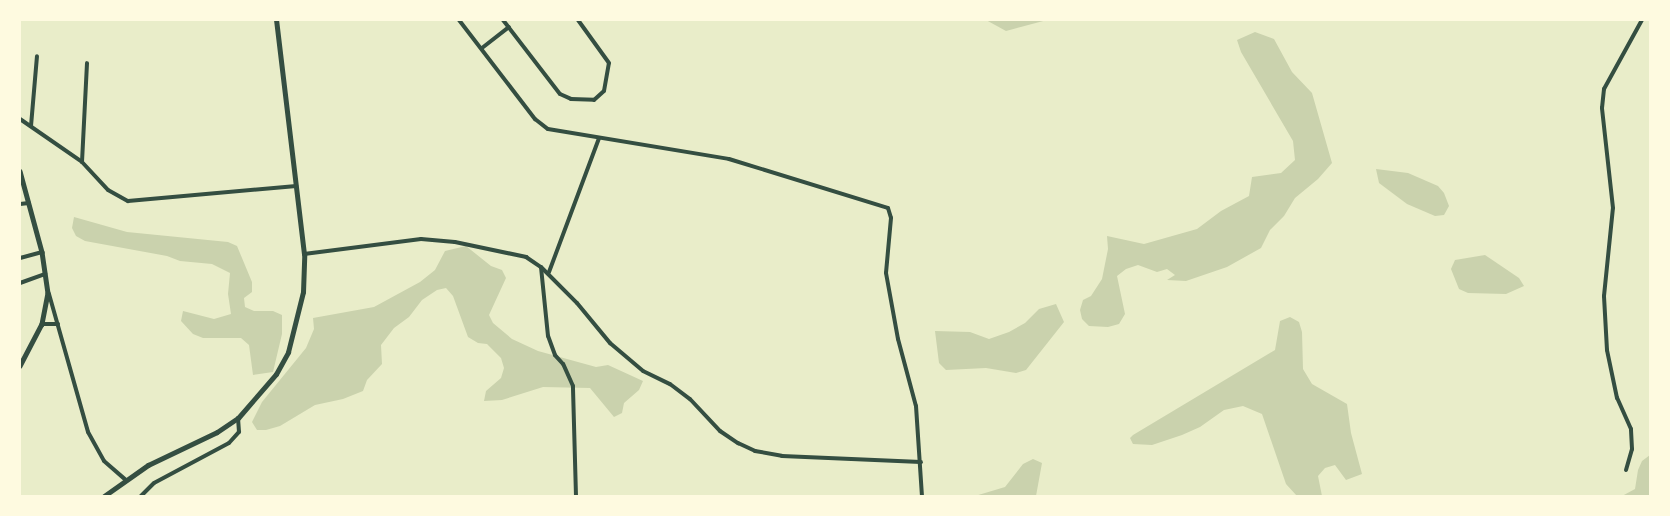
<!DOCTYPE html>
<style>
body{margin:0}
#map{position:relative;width:1670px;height:516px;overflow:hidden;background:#e9edc9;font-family:Cabin,sans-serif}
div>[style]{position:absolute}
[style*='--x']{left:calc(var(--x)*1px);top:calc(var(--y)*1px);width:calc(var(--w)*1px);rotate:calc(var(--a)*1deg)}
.green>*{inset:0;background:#cad2ad}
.minor>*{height:4px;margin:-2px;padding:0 2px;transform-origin:2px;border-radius:2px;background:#344e41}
.tertiary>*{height:4.5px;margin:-2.25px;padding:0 2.25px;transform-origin:2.25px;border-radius:2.25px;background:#344e41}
.primary>*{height:5px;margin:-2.5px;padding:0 2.5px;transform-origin:2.5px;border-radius:2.5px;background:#344e41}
span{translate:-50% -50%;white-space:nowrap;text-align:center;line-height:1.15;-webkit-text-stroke:4.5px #fefae0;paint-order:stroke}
.frame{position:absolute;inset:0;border:21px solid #fefae0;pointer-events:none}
</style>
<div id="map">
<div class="green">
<div style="clip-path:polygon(986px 20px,1047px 20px,1006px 31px)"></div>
<div style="clip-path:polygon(1255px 32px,1274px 39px,1292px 72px,1312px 93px,1332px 163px,1318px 179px,1295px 198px,1284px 216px,1270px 230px,1261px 248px,1227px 267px,1186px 281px,1167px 280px,1175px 275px,1167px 269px,1157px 272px,1138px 265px,1126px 269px,1117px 276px,1125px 314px,1119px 324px,1108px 327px,1089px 326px,1082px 319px,1080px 310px,1083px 300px,1091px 296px,1102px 279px,1108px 249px,1107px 236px,1144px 244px,1197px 229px,1221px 211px,1249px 196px,1252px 177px,1281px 173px,1295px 160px,1293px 141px,1241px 52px,1237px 40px)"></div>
<div style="clip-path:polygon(1376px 169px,1408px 173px,1438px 186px,1444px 193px,1449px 206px,1444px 215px,1435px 216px,1407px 204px,1379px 183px)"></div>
<div style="clip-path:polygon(74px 217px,127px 232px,228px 242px,237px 246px,252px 282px,252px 292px,244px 298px,245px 307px,254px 311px,273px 311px,282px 315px,282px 334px,273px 372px,253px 375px,249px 345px,241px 338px,203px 338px,193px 334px,181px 321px,183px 311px,214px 319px,231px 314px,228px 294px,230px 273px,212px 264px,180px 261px,167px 256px,85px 241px,76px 236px,72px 228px)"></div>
<div style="clip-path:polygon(466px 246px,491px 266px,502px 270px,506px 278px,489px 315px,493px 323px,512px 339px,538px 351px,596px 367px,608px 365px,643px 381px,639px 390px,624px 403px,622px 413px,614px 417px,590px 388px,543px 387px,502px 400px,484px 401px,486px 391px,501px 378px,504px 368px,501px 358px,487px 344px,478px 343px,468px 337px,453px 296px,446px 288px,437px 290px,422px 300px,409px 317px,394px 328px,381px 345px,382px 364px,367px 380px,363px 391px,343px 399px,315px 405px,280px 426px,266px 430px,257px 430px,252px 422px,262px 402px,306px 348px,314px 329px,313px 318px,374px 307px,420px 282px,435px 270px,445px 251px)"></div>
<div style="clip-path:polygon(1485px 255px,1519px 278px,1524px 286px,1506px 294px,1468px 293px,1459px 289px,1451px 269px,1455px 260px)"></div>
<div style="clip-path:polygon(1056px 304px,1064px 322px,1026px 370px,1016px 373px,986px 368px,946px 370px,939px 363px,935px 331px,970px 332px,989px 339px,1009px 332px,1025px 323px,1039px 309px)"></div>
<div style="clip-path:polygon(1290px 317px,1299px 322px,1302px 332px,1303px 369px,1312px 384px,1347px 404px,1351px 433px,1362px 474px,1346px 480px,1335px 465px,1325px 468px,1318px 476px,1322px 496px,1297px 496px,1286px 484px,1262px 414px,1243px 406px,1224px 410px,1200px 427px,1182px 435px,1152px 445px,1133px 444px,1130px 438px,1133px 435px,1275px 350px,1280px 321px)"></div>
<div style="clip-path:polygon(1650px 455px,1650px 496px,1622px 496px,1635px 489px,1638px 470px,1642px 461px)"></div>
<div style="clip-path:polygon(1033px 459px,1042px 463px,1036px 496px,975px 496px,1005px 487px,1023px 464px)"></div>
</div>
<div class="minor">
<div style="--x:459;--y:20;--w:125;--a:52.5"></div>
<div style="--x:535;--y:119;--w:16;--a:38"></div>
<div style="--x:548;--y:129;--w:183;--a:9.4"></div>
<div style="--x:729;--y:159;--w:166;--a:17.1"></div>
<div style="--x:888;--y:208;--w:10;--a:73"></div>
<div style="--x:891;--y:218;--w:55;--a:95.2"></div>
<div style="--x:886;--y:273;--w:67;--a:79.7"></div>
<div style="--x:898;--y:339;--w:69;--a:75"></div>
<div style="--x:916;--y:406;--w:90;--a:86.2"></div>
<div style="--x:503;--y:20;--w:93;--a:52.4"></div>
<div style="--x:560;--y:94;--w:12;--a:24"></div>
<div style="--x:571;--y:99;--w:23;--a:2"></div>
<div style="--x:594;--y:100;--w:13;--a:-42"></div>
<div style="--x:604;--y:91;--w:28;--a:-80"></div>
<div style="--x:609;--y:63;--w:53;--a:-125.8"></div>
<div style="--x:482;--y:48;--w:34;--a:-38"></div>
<div style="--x:20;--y:119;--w:75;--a:34.7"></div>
<div style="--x:82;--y:162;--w:38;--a:47"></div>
<div style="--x:108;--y:190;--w:23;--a:29"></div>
<div style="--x:128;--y:201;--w:169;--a:-5.1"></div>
<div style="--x:31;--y:126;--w:70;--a:-85.1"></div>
<div style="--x:82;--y:162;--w:99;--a:-87.1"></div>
<div style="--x:20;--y:204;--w:9;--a:-6"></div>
<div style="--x:304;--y:254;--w:118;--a:-7.3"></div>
<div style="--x:421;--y:239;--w:34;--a:5"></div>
<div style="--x:455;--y:242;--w:73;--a:11.9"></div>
<div style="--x:526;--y:257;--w:18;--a:34"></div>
<div style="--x:20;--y:258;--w:23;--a:-15"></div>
<div style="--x:549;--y:272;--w:143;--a:-69.5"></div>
<div style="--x:20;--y:283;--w:27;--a:-20"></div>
<div style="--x:49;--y:294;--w:143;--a:74.2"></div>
<div style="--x:88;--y:432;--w:33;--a:61"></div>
<div style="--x:104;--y:461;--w:28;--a:41"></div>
<div style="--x:42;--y:324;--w:16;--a:0"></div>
<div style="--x:1626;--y:470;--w:22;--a:-74"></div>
<div style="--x:1632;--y:449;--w:20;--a:-93"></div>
<div style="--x:1631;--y:429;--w:34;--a:-114"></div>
<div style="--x:1617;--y:398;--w:49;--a:-101.8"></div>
<div style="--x:1607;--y:350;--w:54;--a:-93.2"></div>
<div style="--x:1604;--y:296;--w:88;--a:-84.2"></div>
<div style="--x:1613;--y:208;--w:101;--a:-96.3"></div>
<div style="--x:1602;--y:108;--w:19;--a:-84"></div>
<div style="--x:1604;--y:89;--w:79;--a:-61.2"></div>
<div style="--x:141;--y:496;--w:18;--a:-45"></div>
<div style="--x:154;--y:483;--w:85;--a:-28.1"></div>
<div style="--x:229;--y:443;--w:15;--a:-48"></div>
<div style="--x:239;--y:432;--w:14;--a:-94"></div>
<div style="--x:576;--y:496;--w:110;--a:-91.6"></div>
<div style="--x:573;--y:386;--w:24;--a:-114"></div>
<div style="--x:563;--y:364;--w:12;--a:-132"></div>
<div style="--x:555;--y:355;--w:20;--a:-110"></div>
<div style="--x:548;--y:336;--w:69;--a:-95.8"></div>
<div style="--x:541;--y:267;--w:51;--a:45"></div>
<div style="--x:577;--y:303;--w:52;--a:50.5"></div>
<div style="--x:610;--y:343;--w:43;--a:40.3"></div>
<div style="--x:643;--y:371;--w:30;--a:26"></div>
<div style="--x:670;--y:384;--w:25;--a:37"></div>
<div style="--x:690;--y:399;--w:44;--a:46.8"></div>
<div style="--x:720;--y:431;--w:22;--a:34"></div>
<div style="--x:738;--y:443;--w:19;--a:25"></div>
<div style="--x:755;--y:451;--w:27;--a:10"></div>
<div style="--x:782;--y:456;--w:139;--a:2.5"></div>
</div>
<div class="tertiary">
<div style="--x:20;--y:171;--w:84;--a:74.8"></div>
<div style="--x:42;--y:252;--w:41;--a:81.7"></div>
<div style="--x:48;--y:293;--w:32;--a:101"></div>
<div style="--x:42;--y:324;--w:47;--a:117.6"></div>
</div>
<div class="primary">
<div style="--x:104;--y:496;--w:54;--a:-35.2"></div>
<div style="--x:148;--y:465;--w:76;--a:-25.6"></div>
<div style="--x:217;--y:432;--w:25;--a:-34"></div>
<div style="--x:238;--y:418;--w:58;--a:-49.2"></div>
<div style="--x:276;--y:374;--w:25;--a:-61"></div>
<div style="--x:288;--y:352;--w:62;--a:-76"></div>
<div style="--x:303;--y:292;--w:38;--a:-88"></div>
<div style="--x:304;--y:254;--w:236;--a:-96.8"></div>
</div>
<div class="frame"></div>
</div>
